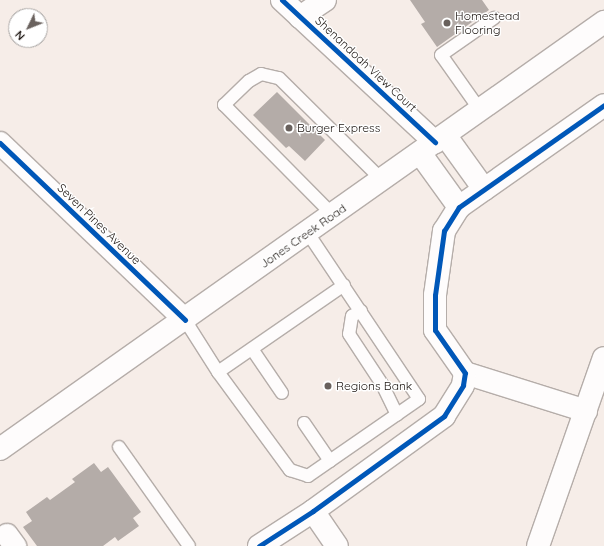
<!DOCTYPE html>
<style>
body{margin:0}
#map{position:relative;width:604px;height:546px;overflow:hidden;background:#f6ede8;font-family:Quicksand,sans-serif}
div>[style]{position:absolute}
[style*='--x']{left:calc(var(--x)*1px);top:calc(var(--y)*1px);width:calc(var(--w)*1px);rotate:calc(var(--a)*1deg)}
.building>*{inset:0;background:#b4aca8}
.roads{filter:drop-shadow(1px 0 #b5ada9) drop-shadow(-1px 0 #b5ada9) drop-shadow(0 1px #b5ada9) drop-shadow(0 -1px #b5ada9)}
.service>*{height:12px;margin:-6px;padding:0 6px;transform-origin:6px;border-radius:6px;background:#fefcfc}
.minor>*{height:22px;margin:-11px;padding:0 11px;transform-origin:11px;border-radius:11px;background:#fefcfc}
.secondary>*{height:22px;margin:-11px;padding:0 11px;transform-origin:11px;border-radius:11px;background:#fefcfc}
.cycleway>*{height:5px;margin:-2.5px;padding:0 2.5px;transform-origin:2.5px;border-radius:2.5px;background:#0057b8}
.dots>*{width:11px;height:11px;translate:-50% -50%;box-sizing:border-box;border:2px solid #fff;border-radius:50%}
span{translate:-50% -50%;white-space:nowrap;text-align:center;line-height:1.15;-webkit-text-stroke:3px #fff;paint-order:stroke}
.poi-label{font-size:12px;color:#1d1612}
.left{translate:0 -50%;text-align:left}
.street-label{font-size:12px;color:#1d1612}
.north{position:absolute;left:8px;top:8px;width:40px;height:40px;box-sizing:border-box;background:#fff;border:1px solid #a5a2a0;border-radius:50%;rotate:227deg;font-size:11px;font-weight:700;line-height:16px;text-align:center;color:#1d1612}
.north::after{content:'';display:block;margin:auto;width:14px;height:18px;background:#69615d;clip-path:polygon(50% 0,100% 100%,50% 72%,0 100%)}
</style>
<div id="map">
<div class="building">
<div style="clip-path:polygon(410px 0,482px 0,489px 10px,437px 47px,421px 24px,425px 22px)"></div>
<div style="clip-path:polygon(277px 92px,325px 140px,305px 161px,289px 146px,286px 148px,253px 115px)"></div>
<div style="clip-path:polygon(94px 463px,101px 472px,108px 467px,141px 512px,133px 518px,139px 526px,118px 541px,115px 537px,103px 546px,37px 546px,23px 527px,32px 521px,26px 512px,47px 497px,50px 500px,75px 482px,72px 479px)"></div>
</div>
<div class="roads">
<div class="service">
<div style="--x:480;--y:110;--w:67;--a:-125.3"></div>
<div style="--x:441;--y:55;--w:65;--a:-34.9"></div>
<div style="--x:333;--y:215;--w:155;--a:-134.7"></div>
<div style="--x:224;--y:105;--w:35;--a:-44"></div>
<div style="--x:249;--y:81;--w:14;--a:-30"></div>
<div style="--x:261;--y:74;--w:18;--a:13"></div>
<div style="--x:279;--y:78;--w:145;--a:44.7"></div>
<div style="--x:361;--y:311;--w:10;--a:151"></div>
<div style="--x:352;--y:316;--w:18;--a:99"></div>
<div style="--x:349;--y:334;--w:60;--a:56.6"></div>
<div style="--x:382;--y:384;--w:34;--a:64"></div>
<div style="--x:185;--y:320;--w:62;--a:57.6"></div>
<div style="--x:218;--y:372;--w:122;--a:53.7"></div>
<div style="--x:290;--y:470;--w:19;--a:18"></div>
<div style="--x:308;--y:476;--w:135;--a:-34.7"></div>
<div style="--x:419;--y:399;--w:200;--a:-123.8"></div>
<div style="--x:252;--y:349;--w:53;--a:55.7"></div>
<div style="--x:218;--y:372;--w:153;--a:-34.6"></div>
<div style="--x:304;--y:423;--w:46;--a:55.6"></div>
<div style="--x:119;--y:447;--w:121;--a:54.7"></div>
</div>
<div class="minor">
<div style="--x:282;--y:0;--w:209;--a:42.9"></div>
<div style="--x:300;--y:17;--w:30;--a:-34"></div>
<div style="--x:445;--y:135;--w:67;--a:54.2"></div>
<div style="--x:0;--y:143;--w:256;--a:43.7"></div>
<div style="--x:420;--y:153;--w:67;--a:54.2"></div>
<div style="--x:465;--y:373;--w:127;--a:17.4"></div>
<div style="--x:313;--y:511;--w:42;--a:55.6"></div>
<div style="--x:7;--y:535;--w:14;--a:54"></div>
<div style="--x:259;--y:546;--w:64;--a:-32.9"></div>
<div style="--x:313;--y:511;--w:162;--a:-35.9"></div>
<div style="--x:444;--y:416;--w:36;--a:-58"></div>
<div style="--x:463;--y:385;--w:12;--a:-81"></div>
<div style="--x:465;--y:373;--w:52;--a:-124.9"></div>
<div style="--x:435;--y:330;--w:35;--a:-90"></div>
<div style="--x:435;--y:295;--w:65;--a:-82"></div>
<div style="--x:444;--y:231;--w:28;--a:-58"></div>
<div style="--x:459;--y:207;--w:177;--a:-35.1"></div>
<div style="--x:538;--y:546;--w:199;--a:-70.7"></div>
</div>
<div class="secondary">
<div style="--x:0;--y:449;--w:740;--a:-35.26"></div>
</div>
</div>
<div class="cycleway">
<div style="--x:282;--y:0;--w:209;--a:42.9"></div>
<div style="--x:0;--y:143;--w:256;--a:43.7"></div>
<div style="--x:259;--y:546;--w:64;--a:-32.9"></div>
<div style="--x:313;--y:511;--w:162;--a:-35.9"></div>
<div style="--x:444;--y:416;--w:36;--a:-58"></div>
<div style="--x:463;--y:385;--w:12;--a:-81"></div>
<div style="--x:465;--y:373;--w:52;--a:-124.9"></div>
<div style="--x:435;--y:330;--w:35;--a:-90"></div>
<div style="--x:435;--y:295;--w:65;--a:-82"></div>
<div style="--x:444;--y:231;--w:28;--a:-58"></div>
<div style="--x:459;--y:207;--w:177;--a:-35.1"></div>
</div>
<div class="dots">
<div style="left:447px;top:23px;background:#69615d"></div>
<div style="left:289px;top:128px;background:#69615d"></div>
<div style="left:328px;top:386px;background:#69615d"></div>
</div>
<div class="poi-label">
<span class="left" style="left:455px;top:23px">Homestead<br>Flooring</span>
<span class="left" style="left:297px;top:128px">Burger Express</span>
<span class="left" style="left:336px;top:386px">Regions Bank</span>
</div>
<div class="street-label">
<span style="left:366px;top:64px;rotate:43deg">Shenandoah View Court</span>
<span style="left:99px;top:224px;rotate:44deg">Seven Pines Avenue</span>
<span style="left:303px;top:236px;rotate:-35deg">Jones Creek Road</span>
</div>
<div class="north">N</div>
</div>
